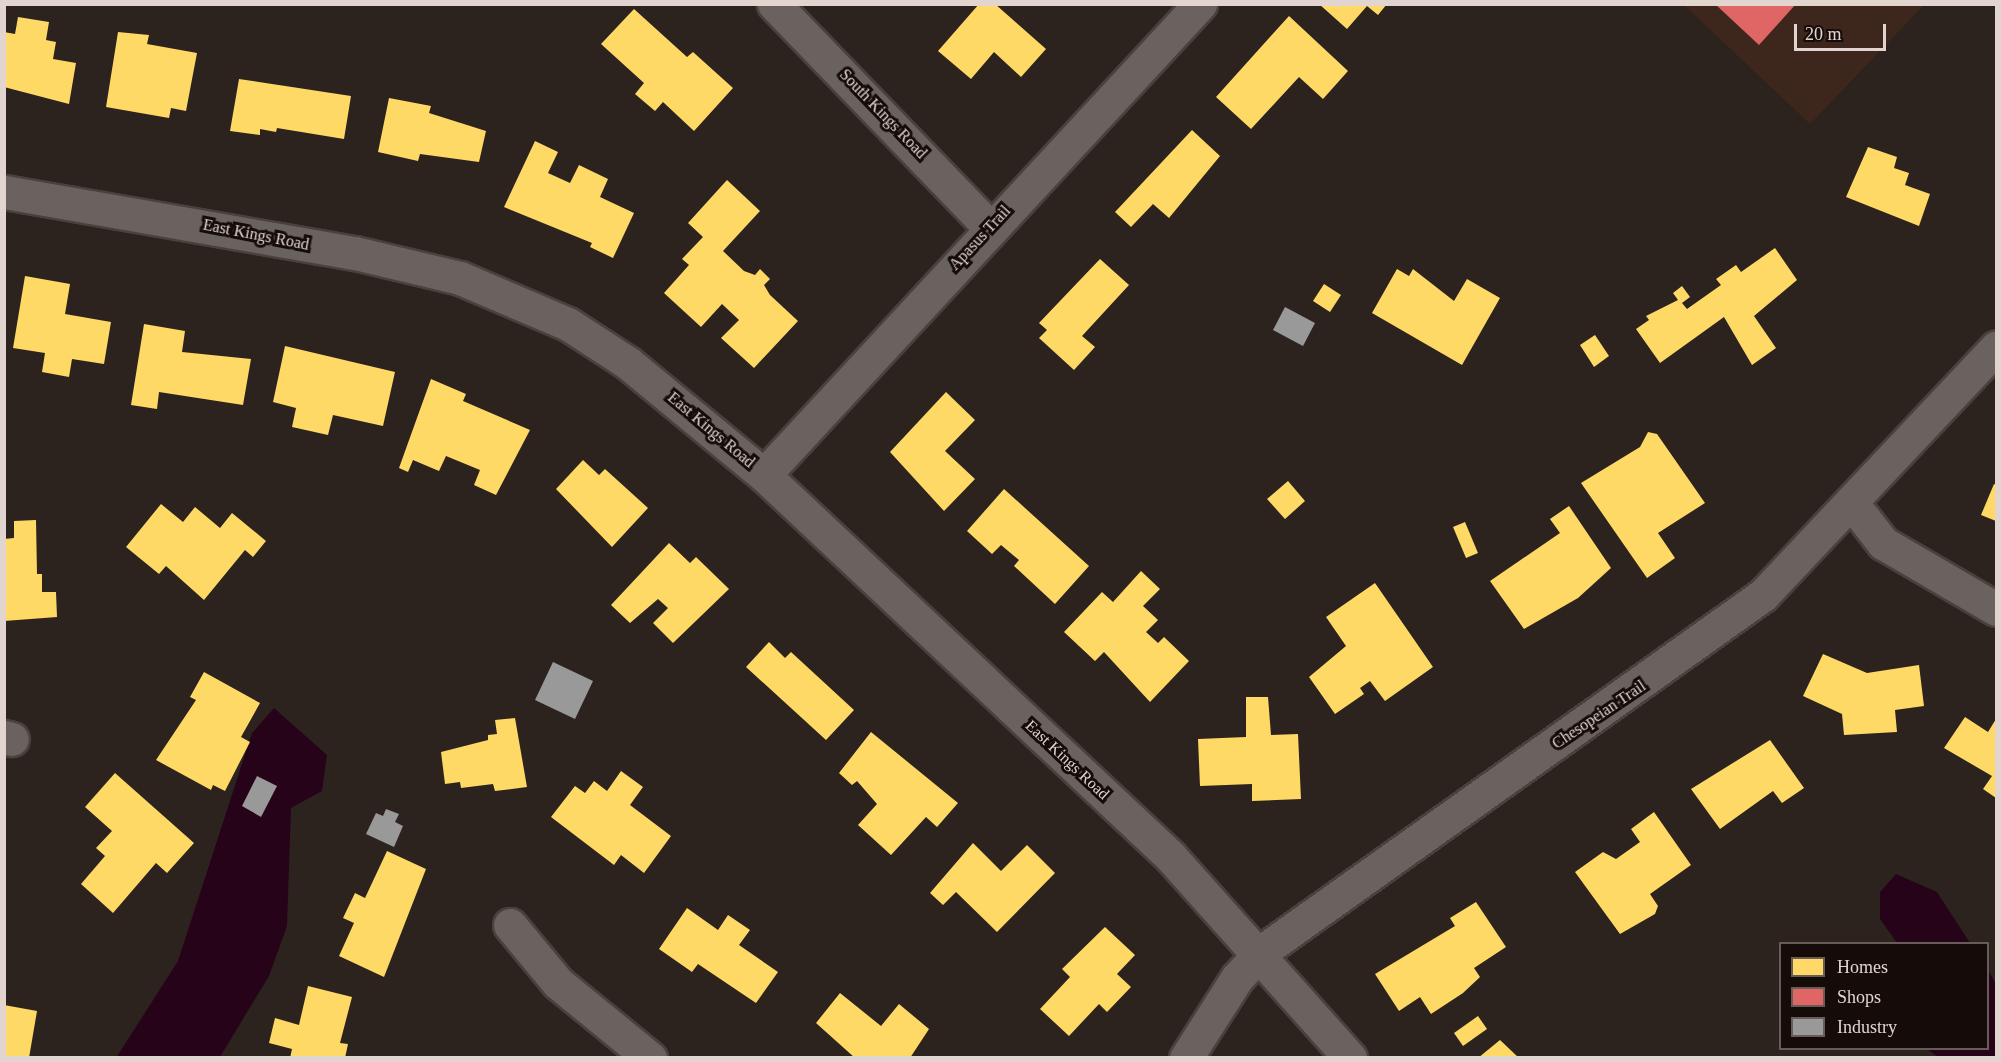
<!DOCTYPE html>
<style>
body{margin:0}
#map{position:relative;width:2001px;height:1062px;overflow:hidden;background:#2d231e;font-family:"Times New Roman",serif}
div>[style]{position:absolute}
[style*='--x']{left:calc(var(--x)*1px);top:calc(var(--y)*1px);width:calc(var(--w)*1px);rotate:calc(var(--a)*1deg)}
.built>*{inset:0;background:#3d261b}
.water>*{inset:0;background:#270319}
.homes>*{inset:0;background:#ffd966}
.shops>*{inset:0;background:#e06666}
.industry>*{inset:0;background:#999}
.roads{filter:drop-shadow(2px 0 #4a413d) drop-shadow(-2px 0 #4a413d) drop-shadow(0 2px #4a413d) drop-shadow(0 -2px #4a413d)}
.minor>*{height:33px;margin:-16.5px;padding:0 16.5px;transform-origin:16.5px;border-radius:16.5px;background:#6a625f}
span{translate:-50% -50%;white-space:nowrap;text-align:center;line-height:1.15;-webkit-text-stroke:6px #150c09;paint-order:stroke}
.street-label{font-size:16px;color:#e2d4cf}
.frame{position:absolute;inset:0;border:6px solid #e2d4cf;pointer-events:none}
.legend{position:absolute;left:1779px;top:942px;width:210px;height:108px;box-sizing:border-box;background:#150c09;border:2px solid #675c58;margin:0;padding:8px 10px;list-style:none;font-size:18px;color:#e2d4cf}
.legend li{display:flex;align-items:center;gap:12px;height:30px}
.legend b{width:30px;border:2px solid #675c58}
.scale{position:absolute;left:1794px;top:24px;width:92px;height:27px;box-sizing:border-box;border:3px solid #e2d4cf;border-top:0;padding-left:8px;font-size:18px;line-height:21px;white-space:nowrap;color:#e2d4cf;-webkit-text-stroke:4px #150c09;paint-order:stroke}
</style>
<div id="map">
<div class="built">
<div style="clip-path:polygon(1684px 5px,1924px 5px,1810px 124px)"></div>
</div>
<div class="water">
<div style="clip-path:polygon(274px 708px,327px 755px,322px 791px,291px 808px,287px 926px,269px 976px,220px 1057px,116px 1058px,178px 961px,252px 733px)"></div>
<div style="clip-path:polygon(1896px 874px,1937px 892px,1970px 943px,1897px 943px,1880px 919px,1880px 892px)"></div>
<div style="clip-path:polygon(1988px 970px,1996px 984px,1996px 1057px,1938px 1057px,1927px 1049px,1988px 1048px)"></div>
</div>
<div class="homes">
<div style="clip-path:polygon(979px 4px,995px 4px,1046px 49px,1021px 77px,994px 52px,971px 79px,938px 51px)"></div>
<div style="clip-path:polygon(1319px 4px,1387px 4px,1378px 15px,1367px 6px,1347px 29px)"></div>
<div style="clip-path:polygon(634px 9px,687px 57px,693px 52px,733px 88px,694px 131px,663px 102px,655px 111px,635px 94px,644px 83px,601px 44px)"></div>
<div style="clip-path:polygon(1289px 16px,1348px 71px,1323px 99px,1299px 77px,1251px 129px,1216px 97px)"></div>
<div style="clip-path:polygon(18px 17px,49px 22px,46px 40px,56px 42px,53px 59px,76px 63px,69px 104px,4px 87px,4px 32px,15px 34px)"></div>
<div style="clip-path:polygon(118px 32px,149px 35px,147px 44px,197px 53px,186px 111px,171px 108px,169px 118px,106px 107px)"></div>
<div style="clip-path:polygon(239px 79px,351px 96px,344px 139px,277px 128px,276px 132px,260px 129px,260px 135px,230px 131px)"></div>
<div style="clip-path:polygon(389px 98px,431px 106px,429px 113px,486px 131px,479px 162px,420px 154px,418px 161px,378px 152px)"></div>
<div style="clip-path:polygon(1192px 130px,1220px 156px,1169px 218px,1153px 204px,1131px 227px,1115px 212px)"></div>
<div style="clip-path:polygon(535px 141px,558px 152px,548px 173px,570px 183px,579px 165px,608px 179px,600px 197px,634px 213px,613px 258px,590px 247px,592px 243px,504px 207px)"></div>
<div style="clip-path:polygon(1868px 147px,1897px 157px,1894px 168px,1909px 173px,1905px 185px,1930px 194px,1919px 226px,1846px 197px)"></div>
<div style="clip-path:polygon(727px 180px,760px 211px,723px 251px,744px 271px,755px 275px,760px 269px,770px 279px,764px 285px,770px 295px,798px 321px,754px 368px,721px 338px,739px 320px,722px 304px,701px 327px,664px 293px,689px 265px,682px 259px,703px 237px,688px 223px)"></div>
<div style="clip-path:polygon(1775px 248px,1797px 280px,1754px 316px,1776px 348px,1752px 365px,1724px 317px,1660px 363px,1636px 329px,1649px 320px,1646px 316px,1678px 300px,1673px 293px,1682px 286px,1690px 297px,1682px 303px,1687px 309px,1721px 285px,1716px 279px,1736px 265px,1741px 272px)"></div>
<div style="clip-path:polygon(1100px 259px,1129px 285px,1082px 336px,1095px 347px,1074px 370px,1039px 338px,1047px 330px,1039px 323px)"></div>
<div style="clip-path:polygon(1397px 269px,1409px 276px,1413px 269px,1454px 301px,1467px 279px,1500px 298px,1462px 365px,1372px 313px)"></div>
<div style="clip-path:polygon(25px 276px,70px 284px,65px 314px,111px 322px,104px 364px,72px 359px,69px 377px,42px 372px,45px 353px,13px 348px)"></div>
<div style="clip-path:polygon(1324px 284px,1341px 295px,1330px 312px,1313px 301px)"></div>
<div style="clip-path:polygon(144px 324px,185px 331px,182px 352px,251px 359px,243px 405px,159px 392px,157px 409px,131px 405px)"></div>
<div style="clip-path:polygon(1595px 335px,1609px 356px,1594px 367px,1580px 345px)"></div>
<div style="clip-path:polygon(285px 346px,395px 372px,383px 426px,333px 415px,328px 435px,292px 427px,296px 408px,273px 402px)"></div>
<div style="clip-path:polygon(431px 379px,466px 394px,463px 401px,530px 430px,496px 495px,474px 485px,480px 470px,446px 456px,439px 471px,413px 460px,408px 472px,399px 468px)"></div>
<div style="clip-path:polygon(946px 392px,975px 420px,945px 451px,975px 479px,944px 511px,890px 452px)"></div>
<div style="clip-path:polygon(1648px 432px,1657px 434px,1705px 503px,1658px 533px,1675px 558px,1647px 578px,1581px 483px,1640px 447px)"></div>
<div style="clip-path:polygon(583px 460px,599px 475px,605px 469px,648px 508px,612px 547px,556px 489px)"></div>
<div style="clip-path:polygon(1288px 481px,1305px 501px,1285px 519px,1267px 499px)"></div>
<div style="clip-path:polygon(1994px 484px,1996px 485px,1996px 521px,1981px 515px)"></div>
<div style="clip-path:polygon(1004px 489px,1089px 566px,1055px 604px,1014px 566px,1019px 560px,1001px 545px,992px 554px,967px 531px)"></div>
<div style="clip-path:polygon(161px 504px,183px 522px,195px 507px,220px 528px,232px 513px,266px 541px,253px 557px,245px 550px,204px 600px,166px 566px,159px 574px,126px 547px)"></div>
<div style="clip-path:polygon(1569px 506px,1611px 568px,1578px 598px,1524px 629px,1490px 581px,1560px 533px,1550px 519px)"></div>
<div style="clip-path:polygon(36px 520px,37px 574px,42px 574px,42px 592px,56px 592px,57px 617px,4px 621px,4px 539px,14px 538px,14px 521px)"></div>
<div style="clip-path:polygon(1465px 522px,1478px 553px,1466px 558px,1453px 527px)"></div>
<div style="clip-path:polygon(669px 543px,690px 563px,696px 557px,729px 589px,673px 643px,653px 623px,668px 608px,658px 599px,630px 623px,611px 605px)"></div>
<div style="clip-path:polygon(1141px 571px,1160px 589px,1143px 606px,1158px 620px,1146px 632px,1158px 643px,1164px 637px,1189px 661px,1150px 702px,1104px 652px,1095px 661px,1064px 632px,1102px 592px,1113px 602px)"></div>
<div style="clip-path:polygon(1375px 583px,1433px 667px,1385px 701px,1370px 681px,1360px 688px,1364px 694px,1335px 714px,1309px 677px,1346px 646px,1326px 617px)"></div>
<div style="clip-path:polygon(769px 642px,785px 658px,791px 652px,854px 710px,826px 740px,746px 667px)"></div>
<div style="clip-path:polygon(1823px 654px,1867px 673px,1919px 665px,1924px 706px,1895px 710px,1897px 732px,1844px 735px,1842px 714px,1803px 696px)"></div>
<div style="clip-path:polygon(204px 672px,260px 703px,241px 737px,250px 742px,225px 791px,213px 785px,211px 790px,156px 760px,196px 700px,190px 697px)"></div>
<div style="clip-path:polygon(1246px 697px,1268px 697px,1271px 735px,1298px 734px,1301px 799px,1252px 801px,1252px 784px,1200px 786px,1198px 739px,1246px 737px)"></div>
<div style="clip-path:polygon(1965px 717px,1988px 732px,1996px 719px,1996px 798px,1983px 789px,1992px 776px,1944px 748px)"></div>
<div style="clip-path:polygon(515px 718px,527px 787px,495px 791px,493px 784px,461px 788px,460px 782px,445px 784px,441px 752px,488px 740px,488px 735px,497px 734px,495px 720px)"></div>
<div style="clip-path:polygon(871px 732px,958px 803px,937px 827px,926px 817px,891px 855px,858px 825px,877px 804px,857px 781px,852px 785px,839px 773px)"></div>
<div style="clip-path:polygon(1770px 740px,1804px 788px,1782px 803px,1773px 791px,1720px 829px,1691px 789px)"></div>
<div style="clip-path:polygon(621px 771px,643px 787px,630px 805px,671px 836px,644px 873px,621px 855px,614px 865px,551px 817px,575px 786px,585px 793px,594px 781px,607px 791px)"></div>
<div style="clip-path:polygon(115px 773px,194px 843px,167px 873px,156px 863px,113px 913px,81px 884px,105px 856px,96px 848px,112px 831px,85px 807px)"></div>
<div style="clip-path:polygon(1654px 812px,1691px 865px,1650px 894px,1658px 906px,1655px 914px,1620px 934px,1575px 872px,1603px 852px,1616px 859px,1640px 842px,1631px 829px)"></div>
<div style="clip-path:polygon(973px 843px,1001px 871px,1027px 845px,1055px 873px,997px 932px,956px 892px,943px 905px,930px 893px)"></div>
<div style="clip-path:polygon(387px 851px,426px 869px,384px 977px,339px 956px,354px 923px,343px 918px,355px 893px,365px 898px)"></div>
<div style="clip-path:polygon(1476px 902px,1506px 947px,1474px 968px,1480px 977px,1463px 993px,1431px 1014px,1420px 997px,1399px 1011px,1375px 974px,1455px 926px,1450px 918px)"></div>
<div style="clip-path:polygon(687px 908px,718px 930px,728px 915px,750px 930px,739px 945px,778px 972px,756px 1003px,698px 964px,692px 972px,659px 949px)"></div>
<div style="clip-path:polygon(1105px 927px,1135px 955px,1117px 974px,1131px 987px,1107px 1012px,1099px 1004px,1069px 1036px,1040px 1009px,1070px 977px,1062px 969px)"></div>
<div style="clip-path:polygon(308px 986px,352px 997px,340px 1043px,348px 1044px,345px 1058px,290px 1058px,292px 1049px,269px 1043px,275px 1018px,299px 1025px)"></div>
<div style="clip-path:polygon(840px 993px,881px 1026px,899px 1004px,929px 1029px,910px 1058px,855px 1058px,816px 1023px)"></div>
<div style="clip-path:polygon(4px 1005px,37px 1011px,29px 1058px,4px 1058px)"></div>
<div style="clip-path:polygon(1478px 1016px,1487px 1029px,1463px 1046px,1454px 1033px)"></div>
<div style="clip-path:polygon(1500px 1040px,1519px 1058px,1478px 1058px)"></div>
</div>
<div class="shops">
<div style="clip-path:polygon(1715px 4px,1796px 4px,1759px 45px)"></div>
</div>
<div class="industry">
<div style="clip-path:polygon(1285px 307px,1315px 323px,1303px 346px,1273px 330px)"></div>
<div style="clip-path:polygon(553px 662px,593px 681px,575px 719px,535px 700px)"></div>
<div style="clip-path:polygon(257px 776px,277px 786px,261px 817px,242px 806px)"></div>
<div style="clip-path:polygon(386px 809px,399px 814px,395px 822px,403px 826px,394px 847px,366px 834px,376px 813px,383px 816px)"></div>
</div>
<div class="roads">
<div class="minor">
<div style="--x:774;--y:4;--w:310;--a:46"></div>
<div style="--x:4;--y:192;--w:356;--a:9.9"></div>
<div style="--x:355;--y:253;--w:108;--a:13.4"></div>
<div style="--x:460;--y:278;--w:117;--a:23.1"></div>
<div style="--x:568;--y:324;--w:72;--a:33"></div>
<div style="--x:628;--y:363;--w:176;--a:39.5"></div>
<div style="--x:764;--y:475;--w:557;--a:43.18"></div>
<div style="--x:1170;--y:856;--w:271;--a:48.3"></div>
<div style="--x:764;--y:475;--w:642;--a:-47.21"></div>
<div style="--x:1852;--y:503;--w:51;--a:52.2"></div>
<div style="--x:1883;--y:543;--w:131;--a:30.3"></div>
<div style="--x:4;--y:737;--w:8;--a:14"></div>
<div style="--x:510;--y:925;--w:75;--a:50.4"></div>
<div style="--x:558;--y:983;--w:119;--a:39.2"></div>
<div style="--x:1186;--y:1058;--w:95;--a:-57.5"></div>
<div style="--x:1237;--y:978;--w:35;--a:-47"></div>
<div style="--x:1261;--y:952;--w:616;--a:-35.42"></div>
<div style="--x:1763;--y:595;--w:340;--a:-46.7"></div>
</div>
</div>
<div class="street-label">
<span style="left:883px;top:114px;rotate:46deg">South Kings Road</span>
<span style="left:256px;top:235px;rotate:11deg">East Kings Road</span>
<span style="left:980px;top:238px;rotate:-47deg">Apasus Trail</span>
<span style="left:711px;top:430px;rotate:40deg">East Kings Road</span>
<span style="left:1599px;top:715px;rotate:-34deg">Chesopeian Trail</span>
<span style="left:1067px;top:760px;rotate:43deg">East Kings Road</span>
</div>
<div class="frame"></div>
<ul class="legend">
<li><b style="height:16px;background:#ffd966"></b>Homes</li>
<li><b style="height:16px;background:#e06666"></b>Shops</li>
<li><b style="height:16px;background:#999"></b>Industry</li>
</ul>
<div class="scale">20 m</div>
</div>
